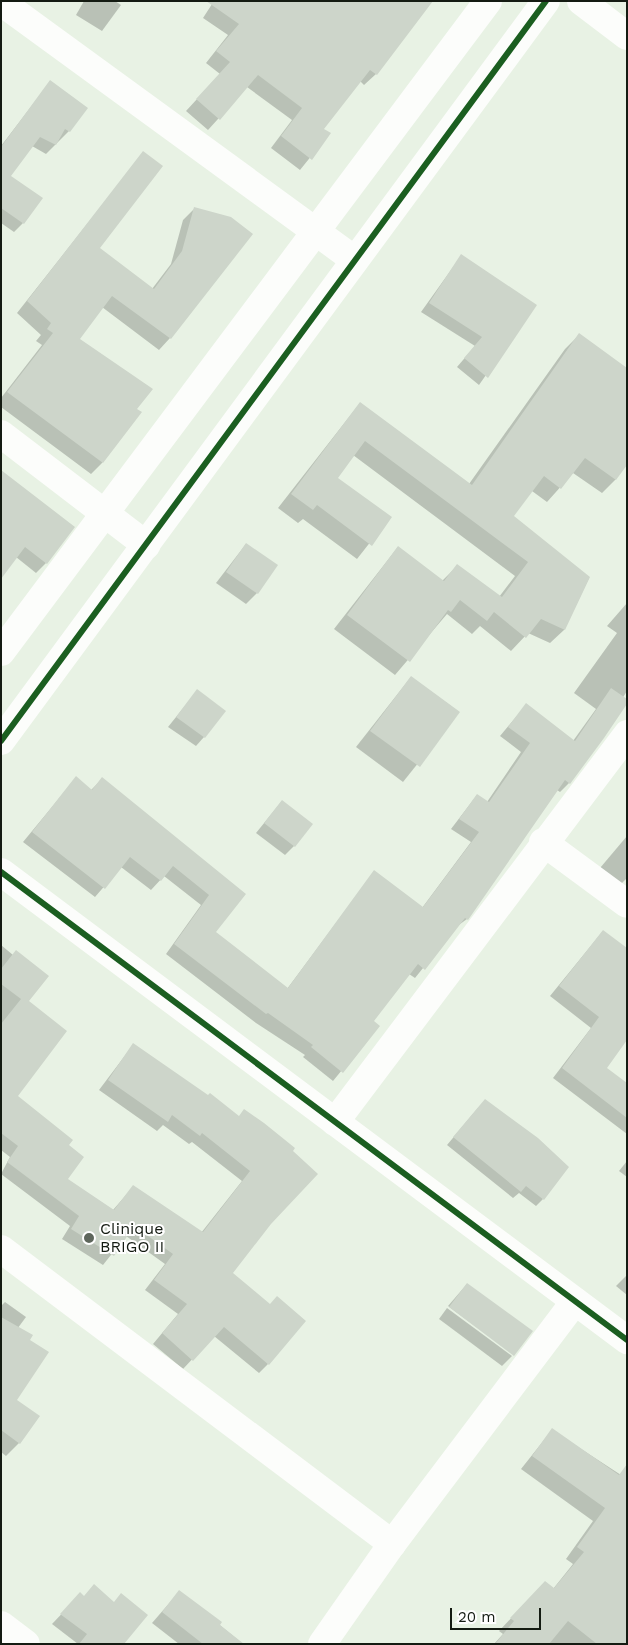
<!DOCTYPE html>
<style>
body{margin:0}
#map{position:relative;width:628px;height:1645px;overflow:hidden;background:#e8f2e4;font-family:"Work Sans",sans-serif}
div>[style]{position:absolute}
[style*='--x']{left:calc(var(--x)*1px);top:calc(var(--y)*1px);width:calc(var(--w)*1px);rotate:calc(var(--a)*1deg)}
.shadow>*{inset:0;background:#0003}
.building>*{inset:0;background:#cdd5ca}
.street>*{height:28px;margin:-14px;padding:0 14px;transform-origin:14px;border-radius:14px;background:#fcfdfb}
.secondary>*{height:28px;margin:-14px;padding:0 14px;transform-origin:14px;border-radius:14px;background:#fcfdfb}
.cycleway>*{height:6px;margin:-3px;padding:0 3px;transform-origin:3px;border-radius:3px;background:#1b5e20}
.dots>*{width:14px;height:14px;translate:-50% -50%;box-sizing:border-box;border:2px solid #fff;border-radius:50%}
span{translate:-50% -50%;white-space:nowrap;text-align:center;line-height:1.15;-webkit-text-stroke:4px #fff;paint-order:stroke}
.poi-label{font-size:16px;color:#141b12}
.left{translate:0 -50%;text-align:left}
.frame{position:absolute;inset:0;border:2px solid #141b12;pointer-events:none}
.scale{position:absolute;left:450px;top:1608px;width:91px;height:22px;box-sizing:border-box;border:2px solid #141b12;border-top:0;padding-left:6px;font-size:15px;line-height:18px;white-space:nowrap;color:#141b12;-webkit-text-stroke:4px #fff;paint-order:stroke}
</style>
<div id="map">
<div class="shadow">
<div style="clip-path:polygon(84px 1px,115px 1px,121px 5px,102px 31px,76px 15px)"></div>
<div style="clip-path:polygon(214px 1px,432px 1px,376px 74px,364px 85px,360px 81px,323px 129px,329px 134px,300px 170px,271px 148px,292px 120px,247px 87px,208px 130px,186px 111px,220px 74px,206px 63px,228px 35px,203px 18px)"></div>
<div style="clip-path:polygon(50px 82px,69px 131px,46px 154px,32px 146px,10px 176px,23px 223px,14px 232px,1px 223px,1px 146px)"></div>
<div style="clip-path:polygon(144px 152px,98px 248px,152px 289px,171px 264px,183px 220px,195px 208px,170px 338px,159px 350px,102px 307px,78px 339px,136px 409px,102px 463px,91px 474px,1px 407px,1px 398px,42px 345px,36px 341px,41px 335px,17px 313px)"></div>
<div style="clip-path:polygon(461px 256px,535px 305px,479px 385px,457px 367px,475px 346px,421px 312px)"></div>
<div style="clip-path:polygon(579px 335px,616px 479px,602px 493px,573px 473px,547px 502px,532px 491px,512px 516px,589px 578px,564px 630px,550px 643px,528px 633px,511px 651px,480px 626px,472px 634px,447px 614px,395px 675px,334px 629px,398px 547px,442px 581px,457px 566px,499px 597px,515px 576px,353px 455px,336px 478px,390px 517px,357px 559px,303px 519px,298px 523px,278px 508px,360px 403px,469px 484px,565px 349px)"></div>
<div style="clip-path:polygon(1px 471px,46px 563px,36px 573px,16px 557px)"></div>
<div style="clip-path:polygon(246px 544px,257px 593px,246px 604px,216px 583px)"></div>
<div style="clip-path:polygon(627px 603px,627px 691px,569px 783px,560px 792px,557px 790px,467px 919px,456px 927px,415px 978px,409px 974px,372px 1021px,378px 1026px,333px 1081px,303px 1057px,305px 1055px,256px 1023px,166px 954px,201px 905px,164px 876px,151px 890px,121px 867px,95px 897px,23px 842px,76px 778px,91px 790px,102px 779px,245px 894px,214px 932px,287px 989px,374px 872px,422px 908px,471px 842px,451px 829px,477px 795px,487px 802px,521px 752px,500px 736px,526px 705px,573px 741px,596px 709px,574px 693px,617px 633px,607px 626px)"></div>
<div style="clip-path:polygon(411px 677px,459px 712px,403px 782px,356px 747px)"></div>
<div style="clip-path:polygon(197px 691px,204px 737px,196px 746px,168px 727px)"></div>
<div style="clip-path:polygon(282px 801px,294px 846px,285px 855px,256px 833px)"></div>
<div style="clip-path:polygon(627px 836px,627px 878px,620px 885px,600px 868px)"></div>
<div style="clip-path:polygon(603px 931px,605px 1069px,627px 1085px,627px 1134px,553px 1078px,591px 1028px,550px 996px)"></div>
<div style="clip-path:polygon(1px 945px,13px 955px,27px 1002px,16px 1096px,67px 1145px,66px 1179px,113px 1210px,133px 1187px,201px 1233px,242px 1181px,192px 1142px,189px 1144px,163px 1125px,157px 1131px,99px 1090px,133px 1045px,238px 1117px,270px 1223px,231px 1273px,268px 1364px,259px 1373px,214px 1336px,183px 1369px,153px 1344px,178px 1314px,145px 1290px,165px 1264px,126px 1236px,103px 1265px,62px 1239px,70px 1226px,1px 1174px,10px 1157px,1px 1150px)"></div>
<div style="clip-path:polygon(478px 1108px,543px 1199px,536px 1206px,519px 1193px,513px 1198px,447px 1145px)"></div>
<div style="clip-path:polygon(627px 1161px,627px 1177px,619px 1171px)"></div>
<div style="clip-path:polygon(627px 1275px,627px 1295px,616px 1286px)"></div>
<div style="clip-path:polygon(467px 1284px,513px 1354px,448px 1306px)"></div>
<div style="clip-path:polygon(5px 1302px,26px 1317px,12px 1336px,1px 1338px,1px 1306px)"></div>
<div style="clip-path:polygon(447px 1308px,512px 1356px,502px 1366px,439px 1319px)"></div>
<div style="clip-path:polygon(1px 1369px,15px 1400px,19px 1443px,6px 1456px,1px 1452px)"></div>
<div style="clip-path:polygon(552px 1430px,621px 1475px,627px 1644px,494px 1644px,503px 1634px,499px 1631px,533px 1595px,553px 1589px,573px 1564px,566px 1559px,593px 1521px,521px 1469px)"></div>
<div style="clip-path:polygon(179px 1592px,243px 1644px,179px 1644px,152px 1623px)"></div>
<div style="clip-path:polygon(71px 1604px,122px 1644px,78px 1644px,52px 1624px)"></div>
</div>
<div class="building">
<div style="clip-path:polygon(206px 1px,433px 1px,377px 75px,370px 70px,324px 129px,331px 133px,312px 160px,281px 136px,302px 108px,258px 75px,220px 120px,196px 99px,230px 62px,216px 51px,239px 24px)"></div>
<div style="clip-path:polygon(50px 80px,88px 108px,70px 132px,65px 129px,56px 145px,40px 137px,11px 176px,43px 198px,24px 224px,1px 208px,1px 147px)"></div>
<div style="clip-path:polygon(143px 151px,163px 166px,100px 248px,154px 289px,182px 251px,194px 207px,231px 217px,253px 234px,171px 339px,112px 296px,80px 339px,153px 389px,137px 409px,142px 412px,103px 463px,7px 392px,53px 333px,47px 329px,51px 323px,27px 301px)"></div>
<div style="clip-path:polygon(461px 254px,537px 305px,488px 378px,464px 358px,482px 337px,429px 303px)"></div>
<div style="clip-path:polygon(579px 333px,627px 368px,627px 465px,616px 480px,585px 458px,561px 489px,544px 476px,514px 516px,590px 577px,565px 630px,541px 619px,526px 638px,494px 612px,487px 621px,460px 600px,451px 612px,448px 610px,410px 662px,347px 615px,398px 546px,444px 581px,457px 564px,502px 597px,528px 562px,365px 441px,338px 478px,392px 517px,372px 546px,317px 505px,313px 510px,291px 494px,360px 402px,472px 485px)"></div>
<div style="clip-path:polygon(1px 470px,75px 527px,47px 564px,25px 547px,1px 579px)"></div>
<div style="clip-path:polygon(246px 543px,278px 565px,258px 594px,226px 572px)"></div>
<div style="clip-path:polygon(411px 676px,460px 712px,420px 767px,370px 731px)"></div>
<div style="clip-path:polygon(611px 688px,627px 699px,627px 704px,604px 738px,570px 784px,565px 780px,468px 920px,465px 918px,425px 970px,418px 964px,374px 1021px,380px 1026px,343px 1073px,311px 1047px,313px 1045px,268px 1013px,266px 1014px,174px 944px,209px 895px,173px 866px,161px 881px,130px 857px,105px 889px,32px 832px,76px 776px,92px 790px,102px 777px,246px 894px,216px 932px,288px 988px,374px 870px,423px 907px,479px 832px,459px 819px,477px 794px,489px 802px,530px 743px,508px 727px,526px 703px,575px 741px)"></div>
<div style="clip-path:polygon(197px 689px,226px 711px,205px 738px,176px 717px)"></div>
<div style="clip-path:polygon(282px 800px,313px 824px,295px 847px,264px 823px)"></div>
<div style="clip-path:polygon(603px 930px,627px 948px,627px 1040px,607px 1068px,627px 1083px,627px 1118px,562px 1068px,599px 1017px,559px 986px)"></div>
<div style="clip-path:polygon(16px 950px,49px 976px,29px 1001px,67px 1031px,18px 1096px,73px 1140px,69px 1145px,84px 1157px,68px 1179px,114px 1210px,133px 1185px,203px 1232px,250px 1171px,202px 1133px,200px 1136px,172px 1115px,168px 1122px,108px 1080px,133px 1043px,208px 1095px,210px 1093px,239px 1116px,244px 1109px,264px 1123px,295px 1148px,293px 1151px,318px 1174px,271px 1224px,233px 1273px,270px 1304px,277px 1296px,306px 1321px,269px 1365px,224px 1327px,193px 1361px,162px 1333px,187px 1304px,154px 1280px,173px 1254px,134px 1226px,114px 1256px,71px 1229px,79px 1216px,7px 1162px,18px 1146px,1px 1133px,1px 1024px,21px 999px,1px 984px,1px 969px)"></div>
<div style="clip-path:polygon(485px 1099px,538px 1138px,569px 1167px,544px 1200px,526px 1186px,521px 1192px,453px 1137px)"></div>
<div style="clip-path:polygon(467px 1283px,533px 1331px,514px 1356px,449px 1307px)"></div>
<div style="clip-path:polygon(1px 1317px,33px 1335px,30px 1340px,49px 1352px,17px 1400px,40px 1416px,20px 1444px,1px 1430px)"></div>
<div style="clip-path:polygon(552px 1428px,619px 1475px,627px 1464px,627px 1644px,597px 1644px,568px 1621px,549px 1644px,495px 1644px,514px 1621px,510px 1618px,545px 1581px,554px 1588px,584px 1552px,577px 1547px,605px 1508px,532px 1456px)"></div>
<div style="clip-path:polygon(94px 1584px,114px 1602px,121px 1593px,148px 1615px,124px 1644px,79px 1644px,87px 1634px,60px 1614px,80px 1592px,84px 1596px)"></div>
<div style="clip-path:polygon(179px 1590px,222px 1622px,220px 1625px,244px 1644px,203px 1644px,162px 1612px)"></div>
</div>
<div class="street">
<div style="--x:581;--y:1;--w:58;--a:37.3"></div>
<div style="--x:1;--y:2;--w:438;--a:36.1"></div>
<div style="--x:1;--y:434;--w:183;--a:37.4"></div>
<div style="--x:543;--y:842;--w:104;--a:36.4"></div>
<div style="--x:1;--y:872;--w:782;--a:36.78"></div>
<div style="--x:335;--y:1122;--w:486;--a:-53"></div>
<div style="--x:1;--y:1249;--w:490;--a:37"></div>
<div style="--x:1;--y:1625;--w:31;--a:37"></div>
<div style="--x:322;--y:1644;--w:122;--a:-55"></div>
<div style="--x:392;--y:1544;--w:304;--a:-53"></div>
</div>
<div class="secondary">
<div style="--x:1;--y:652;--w:813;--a:-53.2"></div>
<div style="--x:1;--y:741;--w:919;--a:-53.63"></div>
</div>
<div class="cycleway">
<div style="--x:1;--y:741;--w:919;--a:-53.63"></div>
<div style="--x:1;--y:872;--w:782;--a:36.78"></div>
</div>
<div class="dots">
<div style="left:89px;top:1238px;background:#5e665c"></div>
</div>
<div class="poi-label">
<span class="left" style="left:100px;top:1238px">Clinique<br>BRIGO II</span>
</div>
<div class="frame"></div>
<div class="scale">20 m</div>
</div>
